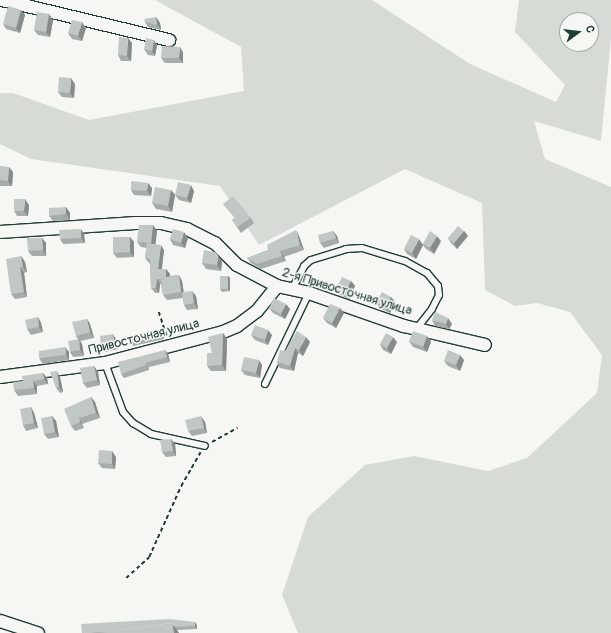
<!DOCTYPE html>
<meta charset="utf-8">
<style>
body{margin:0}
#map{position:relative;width:611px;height:633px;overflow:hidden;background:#f6f6f2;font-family:Pangolin,sans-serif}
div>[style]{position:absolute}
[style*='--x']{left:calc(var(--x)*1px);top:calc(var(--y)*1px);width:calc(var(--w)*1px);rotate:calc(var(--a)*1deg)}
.green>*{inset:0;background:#d6dbd6}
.path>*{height:1.5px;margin-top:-0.75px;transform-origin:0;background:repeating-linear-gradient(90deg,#1f3d34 0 4px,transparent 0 7px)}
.roads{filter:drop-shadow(1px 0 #1f3d34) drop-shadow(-1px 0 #1f3d34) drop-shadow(0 1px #1f3d34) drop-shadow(0 -1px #1f3d34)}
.lane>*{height:6px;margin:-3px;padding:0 3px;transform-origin:3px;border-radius:3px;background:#f6f6f2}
.street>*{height:12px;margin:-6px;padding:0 6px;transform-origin:6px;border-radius:6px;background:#f6f6f2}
.wall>*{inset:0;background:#a6aca8}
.shaded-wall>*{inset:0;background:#878c88}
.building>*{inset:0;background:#c1c8c3}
span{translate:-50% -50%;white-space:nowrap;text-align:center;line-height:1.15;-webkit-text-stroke:3px #f6f6f2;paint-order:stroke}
.street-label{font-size:13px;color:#1f3d34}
.north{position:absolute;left:559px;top:12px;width:40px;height:40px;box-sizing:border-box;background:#f6f6f2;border:1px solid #a0aca6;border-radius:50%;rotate:75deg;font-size:11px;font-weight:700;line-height:16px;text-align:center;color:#1f3d34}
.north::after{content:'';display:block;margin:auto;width:14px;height:18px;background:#1f3d34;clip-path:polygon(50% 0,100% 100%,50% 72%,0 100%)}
</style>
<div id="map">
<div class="green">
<div style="clip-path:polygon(evenodd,155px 0,372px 0,470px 64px,556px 102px,565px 85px,515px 32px,519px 0,611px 0,611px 38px,601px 141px,534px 121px,545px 159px,611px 187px,611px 633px,298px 633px,282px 595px,308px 517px,365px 465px,414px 456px,488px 471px,527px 458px,597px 393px,602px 355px,570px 312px,537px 303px,515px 306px,485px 290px,482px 203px,405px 169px,259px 245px,220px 186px,31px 159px,0 144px,0 93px,13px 93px,89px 120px,244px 91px,241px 47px,155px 0,567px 20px,591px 20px,591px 44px,567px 44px,567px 20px)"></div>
</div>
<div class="path">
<div style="--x:159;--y:312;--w:25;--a:72"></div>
<div style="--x:212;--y:442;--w:29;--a:-29"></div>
<div style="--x:126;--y:578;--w:31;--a:-42"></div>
<div style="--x:149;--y:557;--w:78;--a:-65.7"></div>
<div style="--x:181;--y:486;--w:39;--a:-60"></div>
</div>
<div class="roads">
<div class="lane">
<div style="--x:292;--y:289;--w:26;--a:-62"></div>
<div style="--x:304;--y:266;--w:9;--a:-41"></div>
<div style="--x:311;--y:260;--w:37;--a:-17"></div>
<div style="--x:346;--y:249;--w:16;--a:-4"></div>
<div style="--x:362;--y:248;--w:45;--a:16.8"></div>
<div style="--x:405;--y:261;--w:25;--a:29"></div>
<div style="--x:427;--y:273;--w:17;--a:50"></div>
<div style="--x:438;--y:286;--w:9;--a:84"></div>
<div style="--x:439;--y:295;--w:16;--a:117"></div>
<div style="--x:432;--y:309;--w:24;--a:128"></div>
<div style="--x:105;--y:363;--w:52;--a:69.8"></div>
<div style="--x:123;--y:412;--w:15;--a:48"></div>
<div style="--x:133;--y:423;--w:21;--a:31"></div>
<div style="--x:151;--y:434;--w:55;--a:12.5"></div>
<div style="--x:265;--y:384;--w:101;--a:-64.2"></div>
</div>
<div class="street">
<div style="--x:2;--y:0;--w:172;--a:13.5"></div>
<div style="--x:0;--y:232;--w:136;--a:-3.8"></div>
<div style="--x:136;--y:223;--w:25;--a:0"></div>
<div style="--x:161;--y:223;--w:27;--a:13"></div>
<div style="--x:187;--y:229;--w:31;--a:27"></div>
<div style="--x:215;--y:243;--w:31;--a:45"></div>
<div style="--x:237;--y:265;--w:45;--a:27.7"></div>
<div style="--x:277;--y:286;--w:33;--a:12"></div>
<div style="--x:309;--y:293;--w:101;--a:19.2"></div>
<div style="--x:404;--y:326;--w:83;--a:13.2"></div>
<div style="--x:0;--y:377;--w:106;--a:-7.6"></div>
<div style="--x:105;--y:363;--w:122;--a:-14.7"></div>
<div style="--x:223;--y:332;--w:15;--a:-23"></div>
<div style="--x:237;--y:326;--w:25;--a:-37"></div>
<div style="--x:257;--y:311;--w:32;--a:-51"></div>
<div style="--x:0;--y:621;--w:40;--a:18"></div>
</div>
</div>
<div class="wall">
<div style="clip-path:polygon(21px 10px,25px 15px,20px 33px,6px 29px,3px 24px)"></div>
<div style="clip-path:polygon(49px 14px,53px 20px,50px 37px,38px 35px,34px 30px)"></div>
<div style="clip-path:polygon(156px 17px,160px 23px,161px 30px,148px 27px,145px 22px)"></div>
<div style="clip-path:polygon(86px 28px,82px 41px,72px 39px,68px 33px)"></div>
<div style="clip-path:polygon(132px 43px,131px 61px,121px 61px,118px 55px)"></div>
<div style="clip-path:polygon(157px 45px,155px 56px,148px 55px,144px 49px)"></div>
<div style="clip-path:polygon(183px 52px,183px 63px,165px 63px,161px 58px)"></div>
<div style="clip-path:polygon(75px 84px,74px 98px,62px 97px,58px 92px)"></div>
<div style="clip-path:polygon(0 166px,13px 172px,12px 186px,0 186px)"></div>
<div style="clip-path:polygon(152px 188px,151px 196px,134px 195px,131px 190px)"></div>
<div style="clip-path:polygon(171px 190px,175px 195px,172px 212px,156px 209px,152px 203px)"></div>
<div style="clip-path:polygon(194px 191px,191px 203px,179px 200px,175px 195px)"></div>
<div style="clip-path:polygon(223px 204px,251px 218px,254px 223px,241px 233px,232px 220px,235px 218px)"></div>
<div style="clip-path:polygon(29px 205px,28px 216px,17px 216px,14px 211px)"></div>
<div style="clip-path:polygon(66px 207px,70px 213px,70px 220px,53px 221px,49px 216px)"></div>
<div style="clip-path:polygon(153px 225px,157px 231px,155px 244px,164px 250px,162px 269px,166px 269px,170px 274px,170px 276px,179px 275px,182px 281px,184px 292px,196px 296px,198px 309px,187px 310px,184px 305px,183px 298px,167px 300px,163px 295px,161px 284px,160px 284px,159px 293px,155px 293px,151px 288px,150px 264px,149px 263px,145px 258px,147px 248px,141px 247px,137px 242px)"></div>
<div style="clip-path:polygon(333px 231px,337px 236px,339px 243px,324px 248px,320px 243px)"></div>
<div style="clip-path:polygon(464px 231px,468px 236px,457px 249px,451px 243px,448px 238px)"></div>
<div style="clip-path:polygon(84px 234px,85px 243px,63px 244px,60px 239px)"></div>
<div style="clip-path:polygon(299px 236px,304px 250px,284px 257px,286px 261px,261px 269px,251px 263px,247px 258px,268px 250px)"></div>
<div style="clip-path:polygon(130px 237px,134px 242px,134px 257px,117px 258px,113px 253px)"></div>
<div style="clip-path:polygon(42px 238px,46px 243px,46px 256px,32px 256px,28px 251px)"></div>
<div style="clip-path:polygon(188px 238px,185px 248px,173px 245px,170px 239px)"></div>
<div style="clip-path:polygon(441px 241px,434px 254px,426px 249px,423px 245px,416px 259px,407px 254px,404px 249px,423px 244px)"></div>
<div style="clip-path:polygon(21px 256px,25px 262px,27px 272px,24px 273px,27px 297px,15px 299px,11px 294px)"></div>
<div style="clip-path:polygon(222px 261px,221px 271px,206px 269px,202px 263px)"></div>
<div style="clip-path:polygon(228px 276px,230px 278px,230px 291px,222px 292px,220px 289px)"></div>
<div style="clip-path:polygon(351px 281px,355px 286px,349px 299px,340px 295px,336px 289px)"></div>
<div style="clip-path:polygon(391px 297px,395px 302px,390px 313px,380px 308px,376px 303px)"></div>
<div style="clip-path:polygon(269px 308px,290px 309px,285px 319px,273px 313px)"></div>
<div style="clip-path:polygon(344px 313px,336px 328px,327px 323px,323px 318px)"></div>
<div style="clip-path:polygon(38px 317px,41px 323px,43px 332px,31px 335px,27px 329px)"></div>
<div style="clip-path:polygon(87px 319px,90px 324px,94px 338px,80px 341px,82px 344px,84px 356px,73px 357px,70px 352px,78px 339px,76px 336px)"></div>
<div style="clip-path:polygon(432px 320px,452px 324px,449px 329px,435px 326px)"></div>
<div style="clip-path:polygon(163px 331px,164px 339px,133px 346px,131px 343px)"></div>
<div style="clip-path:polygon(223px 333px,227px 339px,226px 371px,211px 371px,207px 366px,212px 353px)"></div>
<div style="clip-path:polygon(251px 335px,272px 335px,268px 345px,255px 340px)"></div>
<div style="clip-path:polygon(427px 336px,431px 342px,427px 352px,413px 347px,409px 341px)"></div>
<div style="clip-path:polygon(116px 339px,118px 349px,105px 352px,101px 346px)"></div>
<div style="clip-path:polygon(310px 342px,303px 356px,298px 353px,294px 371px,280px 368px,277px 362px,285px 351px)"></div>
<div style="clip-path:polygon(397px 342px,391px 354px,383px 350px,380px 344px)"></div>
<div style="clip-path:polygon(165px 350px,168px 354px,170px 362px,149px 367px,149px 370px,124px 378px,121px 374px)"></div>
<div style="clip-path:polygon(69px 352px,69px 360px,43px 364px,39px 358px)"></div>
<div style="clip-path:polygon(464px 360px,460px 371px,448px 366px,444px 361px)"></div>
<div style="clip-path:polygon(262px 365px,260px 378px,245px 375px,241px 370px)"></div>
<div style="clip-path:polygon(94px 366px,98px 372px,100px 385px,87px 388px,83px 383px)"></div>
<div style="clip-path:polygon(43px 373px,47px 378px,48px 384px,37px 386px,37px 394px,18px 396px,14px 390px,23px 381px)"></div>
<div style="clip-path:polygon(60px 377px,63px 392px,60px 393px,56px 388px)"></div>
<div style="clip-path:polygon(91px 397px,95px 402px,100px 418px,82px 424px,84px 428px,75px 431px,71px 426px)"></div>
<div style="clip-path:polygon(31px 407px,34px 413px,38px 428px,26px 431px,23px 425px)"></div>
<div style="clip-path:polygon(52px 416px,56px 421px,59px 437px,48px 439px,44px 434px)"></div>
<div style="clip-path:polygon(205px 422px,207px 433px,192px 436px,188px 431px)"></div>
<div style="clip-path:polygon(171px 439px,175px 444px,176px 456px,166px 457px,162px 452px)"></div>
<div style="clip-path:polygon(116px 457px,115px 469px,102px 468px,98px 463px)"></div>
<div style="clip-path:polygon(197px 625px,197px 629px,177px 630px,179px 633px,82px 633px)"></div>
</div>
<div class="shaded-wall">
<div style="clip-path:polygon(21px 10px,25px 15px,20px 33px,16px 28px)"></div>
<div style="clip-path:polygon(49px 14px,53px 20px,50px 37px,46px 32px)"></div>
<div style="clip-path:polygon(156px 17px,160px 23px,161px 30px,157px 25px)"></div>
<div style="clip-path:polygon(82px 22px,86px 28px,82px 41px,78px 36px)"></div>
<div style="clip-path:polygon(128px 38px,132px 43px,131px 61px,127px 56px)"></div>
<div style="clip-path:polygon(154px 40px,157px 45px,155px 56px,152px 51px)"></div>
<div style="clip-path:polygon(180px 47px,183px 52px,183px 63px,179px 58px)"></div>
<div style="clip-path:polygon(71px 78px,75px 84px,74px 98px,70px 93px)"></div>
<div style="clip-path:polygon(9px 167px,13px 172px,12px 186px,8px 181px)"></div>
<div style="clip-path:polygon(148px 183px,152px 188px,151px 196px,147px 191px)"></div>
<div style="clip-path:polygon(191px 185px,194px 191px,191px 203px,187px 198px)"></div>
<div style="clip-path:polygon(171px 190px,175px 195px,172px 212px,168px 206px)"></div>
<div style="clip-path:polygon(25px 199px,29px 205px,28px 216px,24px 211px)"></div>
<div style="clip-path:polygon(66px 207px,70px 213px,70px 220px,66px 214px)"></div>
<div style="clip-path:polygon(153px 225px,157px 231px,155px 249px,151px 243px)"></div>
<div style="clip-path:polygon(81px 229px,84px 234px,85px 243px,81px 238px)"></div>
<div style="clip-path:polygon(296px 230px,299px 236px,304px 250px,300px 245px)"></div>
<div style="clip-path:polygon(333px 231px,337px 236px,339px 243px,336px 238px)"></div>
<div style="clip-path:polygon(464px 231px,468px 236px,457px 249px,454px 243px)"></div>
<div style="clip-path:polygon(184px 232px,188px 238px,185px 248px,181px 243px)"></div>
<div style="clip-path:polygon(437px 236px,441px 241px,434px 254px,430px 248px)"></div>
<div style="clip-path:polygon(130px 237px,134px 242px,134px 257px,130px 252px)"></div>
<div style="clip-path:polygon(42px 238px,46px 243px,46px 256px,43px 250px)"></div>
<div style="clip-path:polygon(419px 239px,423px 245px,416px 259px,412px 253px)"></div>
<div style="clip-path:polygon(161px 245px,164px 250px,161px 274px,158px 269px)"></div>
<div style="clip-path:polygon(280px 251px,284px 257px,286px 261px,282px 256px)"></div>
<div style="clip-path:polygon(218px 255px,222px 261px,221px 271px,217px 265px)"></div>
<div style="clip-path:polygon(21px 256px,25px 262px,27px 272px,23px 267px)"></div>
<div style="clip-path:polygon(20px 267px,24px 273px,27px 297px,24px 292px)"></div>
<div style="clip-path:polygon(166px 269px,170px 274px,170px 282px,166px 277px)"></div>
<div style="clip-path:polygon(179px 275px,182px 281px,184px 297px,181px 292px)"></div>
<div style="clip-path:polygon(228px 276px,230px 278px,230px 291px,228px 289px)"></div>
<div style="clip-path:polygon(157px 279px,160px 284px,159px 293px,156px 288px)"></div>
<div style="clip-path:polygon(351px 281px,355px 286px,349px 299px,345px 293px)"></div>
<div style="clip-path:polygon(192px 291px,196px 296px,198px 309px,194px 303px)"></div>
<div style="clip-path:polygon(391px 297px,395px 302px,390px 313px,386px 308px)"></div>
<div style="clip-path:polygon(286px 304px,290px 309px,285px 319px,281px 314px)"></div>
<div style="clip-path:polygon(340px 308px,344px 313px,336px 328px,332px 323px)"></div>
<div style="clip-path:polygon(38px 317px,41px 323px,43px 332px,39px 327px)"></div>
<div style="clip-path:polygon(448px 318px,452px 324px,449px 329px,446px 324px)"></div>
<div style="clip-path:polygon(87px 319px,90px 324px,94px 338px,90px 332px)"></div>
<div style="clip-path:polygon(161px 329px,163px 331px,164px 339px,162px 336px)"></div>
<div style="clip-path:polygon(268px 330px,272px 335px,268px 345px,265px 340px)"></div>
<div style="clip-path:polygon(223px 333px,227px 339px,226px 371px,222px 365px)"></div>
<div style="clip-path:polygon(113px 334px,116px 339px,118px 349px,114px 344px)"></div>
<div style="clip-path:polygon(427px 336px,431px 342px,427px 352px,423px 347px)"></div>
<div style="clip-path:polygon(306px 337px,310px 342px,303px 356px,299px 350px)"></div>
<div style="clip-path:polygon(393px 337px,397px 342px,391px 354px,387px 348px)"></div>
<div style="clip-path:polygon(79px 339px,82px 344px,84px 356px,80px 350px)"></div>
<div style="clip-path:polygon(65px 347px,69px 352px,69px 360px,66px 355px)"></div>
<div style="clip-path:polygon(295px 348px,298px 353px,294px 371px,290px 366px)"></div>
<div style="clip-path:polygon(165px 350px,168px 354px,170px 362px,167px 357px)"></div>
<div style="clip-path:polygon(460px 355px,464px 360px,460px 371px,456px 365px)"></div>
<div style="clip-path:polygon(259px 360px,262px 365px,260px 378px,256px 373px)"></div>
<div style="clip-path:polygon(94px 366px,98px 372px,100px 385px,97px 380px)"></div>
<div style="clip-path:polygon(57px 371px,60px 377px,63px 392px,59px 387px)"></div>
<div style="clip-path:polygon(43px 373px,47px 378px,48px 384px,44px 379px)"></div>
<div style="clip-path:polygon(33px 381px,37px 386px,37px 394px,34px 388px)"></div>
<div style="clip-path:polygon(91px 397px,95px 402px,100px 418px,96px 413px)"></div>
<div style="clip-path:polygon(31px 407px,34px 413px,38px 428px,34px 423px)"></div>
<div style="clip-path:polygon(52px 416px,56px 421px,59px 437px,55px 432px)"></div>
<div style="clip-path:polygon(201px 416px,205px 422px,207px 433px,204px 428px)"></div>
<div style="clip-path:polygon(79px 418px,84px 428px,80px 422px)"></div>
<div style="clip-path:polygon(171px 439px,175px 444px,176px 456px,173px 451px)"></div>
<div style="clip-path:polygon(112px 451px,116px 457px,115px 469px,112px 464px)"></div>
<div style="clip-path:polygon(195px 622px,197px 625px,197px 629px,195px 626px)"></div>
<div style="clip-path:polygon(172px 623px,179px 633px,174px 633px)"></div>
</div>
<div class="building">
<div style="clip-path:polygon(8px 6px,21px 10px,16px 28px,3px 24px)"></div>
<div style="clip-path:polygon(37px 12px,49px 14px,46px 32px,34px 30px)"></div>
<div style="clip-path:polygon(156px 17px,157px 25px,145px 22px,144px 19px)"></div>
<div style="clip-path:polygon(72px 20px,82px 22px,78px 36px,68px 33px)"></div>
<div style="clip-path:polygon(119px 37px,128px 38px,127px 56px,118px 55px)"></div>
<div style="clip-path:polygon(146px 38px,154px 40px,152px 51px,144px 49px)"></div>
<div style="clip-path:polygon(162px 46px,180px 47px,179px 58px,161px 58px)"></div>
<div style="clip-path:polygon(59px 77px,71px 78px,70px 93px,58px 92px)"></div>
<div style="clip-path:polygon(0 166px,9px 167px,8px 181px,0 180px)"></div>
<div style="clip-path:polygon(131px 181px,148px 183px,147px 191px,131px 190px)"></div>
<div style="clip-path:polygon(178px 182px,191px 185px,187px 198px,175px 195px)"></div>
<div style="clip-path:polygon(155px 187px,171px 190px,168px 206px,152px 203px)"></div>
<div style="clip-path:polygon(233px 196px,251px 218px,237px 227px,232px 220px,235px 218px,223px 204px)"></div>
<div style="clip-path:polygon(14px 199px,25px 199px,24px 211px,14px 211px)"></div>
<div style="clip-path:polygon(66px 207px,66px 214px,49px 216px,49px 208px)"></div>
<div style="clip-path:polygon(139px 225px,153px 225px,151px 243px,137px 242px)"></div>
<div style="clip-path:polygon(458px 226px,464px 231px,454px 243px,448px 238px)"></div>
<div style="clip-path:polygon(81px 229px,81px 238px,60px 239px,59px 230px)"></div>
<div style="clip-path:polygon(173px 229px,184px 232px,181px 243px,170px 239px)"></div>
<div style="clip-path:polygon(296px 230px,300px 245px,280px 251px,282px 256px,257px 264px,247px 258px,268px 250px,267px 245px)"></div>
<div style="clip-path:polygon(333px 231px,336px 238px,320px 243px,318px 235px)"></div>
<div style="clip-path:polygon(430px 231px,437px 236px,430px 248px,423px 244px)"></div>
<div style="clip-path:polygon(411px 235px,419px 239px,412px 253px,404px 249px)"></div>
<div style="clip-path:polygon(113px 237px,130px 237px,130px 252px,113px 253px)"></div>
<div style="clip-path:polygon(27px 238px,42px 238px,43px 250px,28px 251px)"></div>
<div style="clip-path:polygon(147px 243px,161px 245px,158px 269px,166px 269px,166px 277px,179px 275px,181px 292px,163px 295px,161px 279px,157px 279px,156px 288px,151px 288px,150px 259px,145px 258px)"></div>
<div style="clip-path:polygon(204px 250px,215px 252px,218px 255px,217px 265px,202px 263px)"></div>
<div style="clip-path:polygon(21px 256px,23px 267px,20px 267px,24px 292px,11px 294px,6px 259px)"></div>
<div style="clip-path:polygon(220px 276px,228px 276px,228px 289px,220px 289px)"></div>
<div style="clip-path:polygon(342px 277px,351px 281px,345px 293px,336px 289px)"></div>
<div style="clip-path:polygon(192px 291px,194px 303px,184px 305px,182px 292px)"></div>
<div style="clip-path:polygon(382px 292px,391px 297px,386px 308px,376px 303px)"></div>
<div style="clip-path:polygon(274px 298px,286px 304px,281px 314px,269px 308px)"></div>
<div style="clip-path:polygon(330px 304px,340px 308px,332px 323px,323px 318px)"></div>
<div style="clip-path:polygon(435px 312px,448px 318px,446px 324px,432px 320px)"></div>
<div style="clip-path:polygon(38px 317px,39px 327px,27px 329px,25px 320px)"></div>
<div style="clip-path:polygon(87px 319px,90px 332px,76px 336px,72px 322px)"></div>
<div style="clip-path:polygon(255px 325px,268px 330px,265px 340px,251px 335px)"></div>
<div style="clip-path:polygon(161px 329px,162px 336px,131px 343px,129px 336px)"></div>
<div style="clip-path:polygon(297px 331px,306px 337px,299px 350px,295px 348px,290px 366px,277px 362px,280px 350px,285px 351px)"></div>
<div style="clip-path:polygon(413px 331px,427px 336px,423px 347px,409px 341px)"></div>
<div style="clip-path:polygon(223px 333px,222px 365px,207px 366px,207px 353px,212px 353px,208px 337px)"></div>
<div style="clip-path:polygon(386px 333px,393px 337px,387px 348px,380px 344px)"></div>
<div style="clip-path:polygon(113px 334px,114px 344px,101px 346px,100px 336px)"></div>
<div style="clip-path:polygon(79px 339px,80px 350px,70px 352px,68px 341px)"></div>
<div style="clip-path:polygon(65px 347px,66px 355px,39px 358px,39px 351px)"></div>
<div style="clip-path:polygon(165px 350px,167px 357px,145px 363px,146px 365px,121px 374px,118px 362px)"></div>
<div style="clip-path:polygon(448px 350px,460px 355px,456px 365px,444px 361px)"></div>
<div style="clip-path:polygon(244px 357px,259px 360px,256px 373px,241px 370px)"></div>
<div style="clip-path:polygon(94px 366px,97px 380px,83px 383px,80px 368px)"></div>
<div style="clip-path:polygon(57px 371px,59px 387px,56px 388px,50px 372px)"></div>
<div style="clip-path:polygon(43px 373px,44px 379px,33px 381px,34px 388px,14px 390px,13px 382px,23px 381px,22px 376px)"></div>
<div style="clip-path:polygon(91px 397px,96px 413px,79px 418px,80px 422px,71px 426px,64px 409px)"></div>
<div style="clip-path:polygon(31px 407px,34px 423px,23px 425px,20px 409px)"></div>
<div style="clip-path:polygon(52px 416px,55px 432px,44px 434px,41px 418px)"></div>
<div style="clip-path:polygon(201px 416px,204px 428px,188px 431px,185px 420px)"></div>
<div style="clip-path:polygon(171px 439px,173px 451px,162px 452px,160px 440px)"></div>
<div style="clip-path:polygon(99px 450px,112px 451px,112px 464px,98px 463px)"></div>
<div style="clip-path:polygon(169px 619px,195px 622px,195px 626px,175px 627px,172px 623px,107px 632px,82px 633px,81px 624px)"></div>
<div style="clip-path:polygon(172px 623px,174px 633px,99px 633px)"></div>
</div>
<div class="street-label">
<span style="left:347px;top:292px;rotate:17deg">2-я Привосточная улица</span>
<span style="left:144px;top:337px;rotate:-14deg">Привосточная улица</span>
</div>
<div class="north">С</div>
</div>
